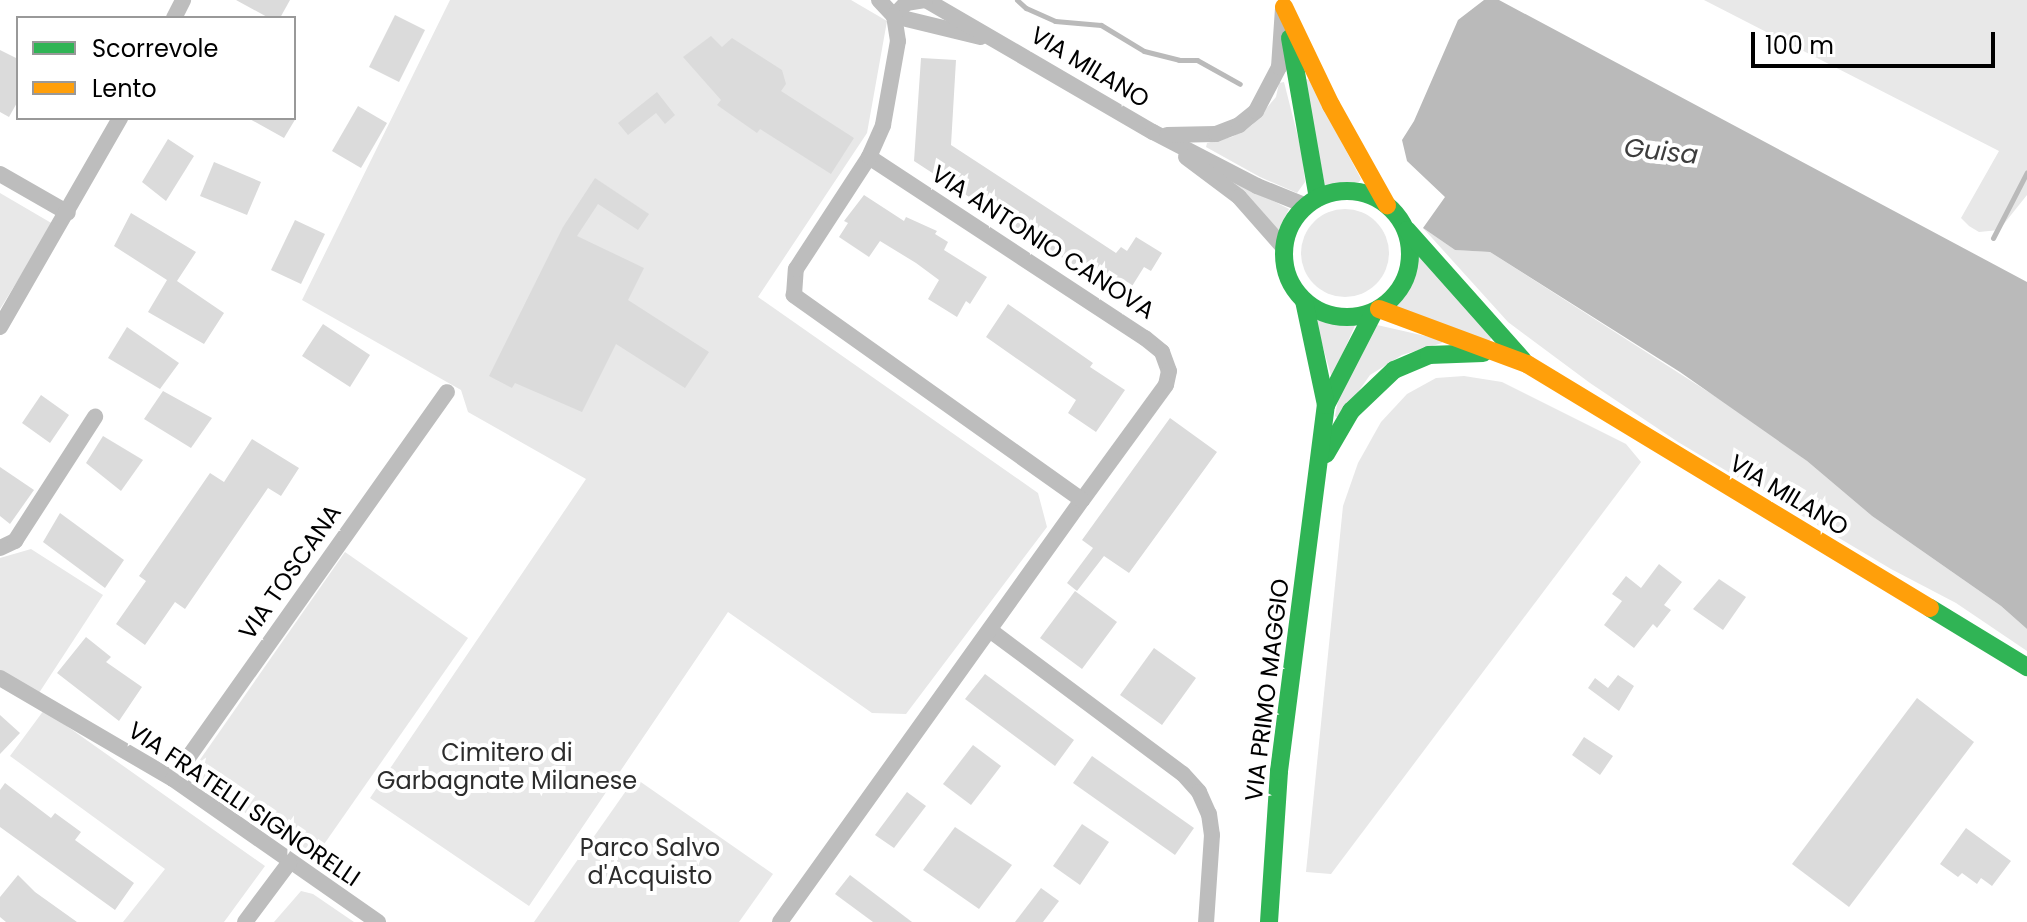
<!DOCTYPE html>
<style>
body{margin:0}
#map{position:relative;width:2027px;height:922px;overflow:hidden;background:#fff;font-family:Poppins,sans-serif}
div>[style]{position:absolute}
[style*='--x']{left:calc(var(--x)*1px);top:calc(var(--y)*1px);width:calc(var(--w)*1px);rotate:calc(var(--a)*1deg)}
.green>*{inset:0;background:#e8e8e8}
.round{border-radius:50%}
.water>*{inset:0;background:#bababa}
.stream>*{height:5px;margin:-2.5px;padding:0 2.5px;transform-origin:2.5px;border-radius:2.5px;background:#bababa}
.building>*{inset:0;background:#dbdbdb}
.street>*{height:16px;margin:-8px;padding:0 8px;transform-origin:8px;border-radius:8px;background:#bdbdbd}
.fast>*{height:18px;margin:-9px;padding:0 9px;transform-origin:9px;border-radius:9px;background:#30b455}
.fast>.ring{margin:-9px;padding:0;box-sizing:content-box;background:none;border:18px solid #30b455;border-radius:50%}
.slow>*{height:18px;margin:-9px;padding:0 9px;transform-origin:9px;border-radius:9px;background:#ff9f0a}
span{translate:-50% -50%;white-space:nowrap;text-align:center;line-height:1.15;-webkit-text-stroke:8px #fff;paint-order:stroke}
.street-label{font-size:24px;color:#000}
.park-label{font-size:24px;color:#2c2c2c}
.water-label{font-size:26px;color:#3d3d3d;font-style:italic}
.legend{position:absolute;left:16px;top:16px;width:280px;height:104px;box-sizing:border-box;background:#fff;border:2px solid #999;margin:0;padding:10px 14px;list-style:none;font-size:24px;color:#000}
.legend li{display:flex;align-items:center;gap:16px;height:40px}
.legend b{width:40px;border:2px solid #999}
.scale{position:absolute;left:1751px;top:32px;width:244px;height:36px;box-sizing:border-box;border:4px solid #000;border-top:0;padding-left:10px;font-size:24px;line-height:28px;white-space:nowrap;color:#000;-webkit-text-stroke:6px #fff;paint-order:stroke}
</style>
<div id="map">
<div class="green">
<div style="clip-path:polygon(450px 0,851px 0,887px 21px,867px 133px,758px 297px,1038px 493px,1047px 527px,906px 714px,872px 713px,728px 612px,529px 906px,370px 798px,586px 479px,468px 412px,461px 390px,302px 300px)"></div>
<div style="clip-path:polygon(1704px 0,2027px 0,2027px 195px,1999px 230px,1979px 232px,1969px 226px,1961px 218px,1999px 151px)"></div>
<div style="clip-path:polygon(1303px 78px,1309px 80px,1361px 179px,1359px 182px,1325px 185px)"></div>
<div style="clip-path:polygon(1284px 82px,1302px 153px,1305px 182px,1297px 193px,1260px 177px,1206px 147px,1207px 143px,1232px 137px,1252px 125px,1276px 97px,1279px 83px)"></div>
<div style="clip-path:polygon(1225px 176px,1289px 209px,1278px 231px)"></div>
<div style="clip-path:polygon(0 193px,53px 224px,0 309px)"></div>
<div class="round" style="left:1301px;top:209px;width:88px;height:88px"></div>
<div style="clip-path:polygon(1423px 228px,1455px 250px,1490px 252px,1749px 418px,1807px 461px,1872px 516px,2001px 606px,2027px 629px,2027px 651px,1956px 603px,1891px 569px,1678px 442px,1590px 383px,1508px 322px)"></div>
<div style="clip-path:polygon(1415px 252px,1494px 334px,1488px 343px,1391px 308px,1410px 283px,1416px 267px)"></div>
<div style="clip-path:polygon(1315px 319px,1335px 324px,1356px 323px,1332px 379px)"></div>
<div style="clip-path:polygon(1377px 325px,1443px 340px,1442px 343px,1402px 355px,1370px 375px,1339px 419px,1335px 416px,1339px 395px)"></div>
<div style="clip-path:polygon(1464px 376px,1502px 382px,1626px 444px,1641px 462px,1331px 874px,1306px 872px,1343px 506px,1358px 463px,1381px 422px,1407px 394px,1436px 378px)"></div>
<div style="clip-path:polygon(31px 549px,103px 595px,37px 696px,0 672px,0 558px)"></div>
<div style="clip-path:polygon(345px 552px,468px 638px,313px 860px,190px 774px)"></div>
<div style="clip-path:polygon(44px 710px,265px 866px,224px 922px,123px 922px,165px 869px,10px 756px)"></div>
<div style="clip-path:polygon(635px 778px,773px 874px,739px 922px,534px 922px)"></div>
<div style="clip-path:polygon(301px 891px,313px 894px,354px 922px,274px 922px)"></div>
</div>
<div class="water">
<div style="clip-path:polygon(1484px 0,1499px 0,2027px 282px,2027px 629px,2001px 606px,1872px 516px,1807px 461px,1680px 372px,1490px 252px,1455px 250px,1423px 228px,1445px 197px,1407px 161px,1402px 140px,1414px 121px,1458px 20px)"></div>
</div>
<div class="stream">
<div style="--x:1017;--y:0;--w:12;--a:42"></div>
<div style="--x:1026;--y:8;--w:32;--a:24"></div>
<div style="--x:1055;--y:21;--w:46;--a:5"></div>
<div style="--x:1101;--y:25;--w:50;--a:31.2"></div>
<div style="--x:1144;--y:51;--w:36;--a:14"></div>
<div style="--x:1179;--y:60;--w:18;--a:0"></div>
<div style="--x:1197;--y:60;--w:49;--a:29.2"></div>
<div style="--x:1993;--y:238;--w:74;--a:-62.7"></div>
</div>
<div class="building">
<div style="clip-path:polygon(236px 0,290px 0,280px 18px,269px 18px)"></div>
<div style="clip-path:polygon(395px 15px,425px 30px,399px 82px,369px 67px)"></div>
<div style="clip-path:polygon(711px 36px,722px 47px,732px 38px,782px 70px,786px 84px,781px 91px,854px 138px,831px 174px,760px 129px,757px 133px,717px 105px,721px 100px,683px 57px)"></div>
<div style="clip-path:polygon(0 50px,18px 59px,18px 101px,9px 117px,0 112px)"></div>
<div style="clip-path:polygon(921px 58px,956px 60px,951px 145px,1116px 253px,1121px 247px,1127px 251px,1136px 237px,1162px 253px,1151px 271px,1144px 267px,1129px 291px,1106px 276px,1101px 283px,914px 161px)"></div>
<div style="clip-path:polygon(657px 92px,675px 115px,665px 124px,656px 113px,628px 135px,618px 123px)"></div>
<div style="clip-path:polygon(358px 106px,387px 123px,361px 168px,332px 151px)"></div>
<div style="clip-path:polygon(248px 118px,296px 118px,284px 138px)"></div>
<div style="clip-path:polygon(168px 139px,194px 156px,166px 201px,142px 182px)"></div>
<div style="clip-path:polygon(214px 162px,261px 182px,247px 215px,200px 196px)"></div>
<div style="clip-path:polygon(595px 178px,649px 214px,638px 230px,598px 204px,577px 236px,644px 268px,628px 300px,709px 352px,685px 388px,616px 344px,582px 412px,515px 383px,512px 388px,489px 376px,563px 227px)"></div>
<div style="clip-path:polygon(864px 195px,904px 221px,906px 217px,937px 231px,935px 234px,948px 242px,944px 250px,987px 277px,970px 304px,966px 301px,957px 317px,928px 299px,939px 280px,916px 263px,880px 241px,869px 257px,839px 237px,848px 223px,844px 221px)"></div>
<div style="clip-path:polygon(131px 213px,196px 252px,177px 281px,224px 313px,204px 344px,148px 312px,167px 280px,114px 246px)"></div>
<div style="clip-path:polygon(295px 220px,325px 234px,301px 284px,271px 270px)"></div>
<div style="clip-path:polygon(1008px 304px,1093px 363px,1090px 367px,1125px 390px,1096px 432px,1068px 413px,1076px 400px,986px 337px)"></div>
<div style="clip-path:polygon(323px 324px,370px 355px,350px 387px,302px 356px)"></div>
<div style="clip-path:polygon(127px 327px,179px 363px,160px 389px,108px 358px)"></div>
<div style="clip-path:polygon(163px 391px,212px 418px,191px 448px,144px 419px)"></div>
<div style="clip-path:polygon(41px 395px,69px 415px,50px 443px,22px 423px)"></div>
<div style="clip-path:polygon(1170px 418px,1217px 452px,1129px 573px,1104px 556px,1077px 591px,1067px 583px,1093px 548px,1082px 540px)"></div>
<div style="clip-path:polygon(103px 436px,143px 460px,121px 491px,86px 463px)"></div>
<div style="clip-path:polygon(252px 439px,299px 468px,281px 496px,268px 488px,185px 609px,175px 602px,145px 645px,116px 624px,146px 581px,139px 576px,210px 473px,224px 482px)"></div>
<div style="clip-path:polygon(0 467px,34px 490px,10px 524px,0 516px)"></div>
<div style="clip-path:polygon(60px 513px,124px 560px,105px 588px,43px 542px)"></div>
<div style="clip-path:polygon(1659px 564px,1682px 582px,1664px 605px,1671px 610px,1657px 628px,1653px 624px,1634px 648px,1604px 625px,1622px 601px,1612px 594px,1626px 576px,1641px 588px)"></div>
<div style="clip-path:polygon(1719px 579px,1746px 597px,1723px 630px,1693px 609px)"></div>
<div style="clip-path:polygon(1075px 591px,1117px 622px,1082px 669px,1040px 638px)"></div>
<div style="clip-path:polygon(86px 637px,111px 657px,106px 662px,142px 687px,119px 721px,57px 673px)"></div>
<div style="clip-path:polygon(1154px 648px,1196px 678px,1162px 725px,1120px 695px)"></div>
<div style="clip-path:polygon(985px 674px,1074px 740px,1055px 766px,965px 699px)"></div>
<div style="clip-path:polygon(1618px 675px,1634px 686px,1619px 711px,1588px 688px,1595px 678px,1608px 688px)"></div>
<div style="clip-path:polygon(1917px 698px,1974px 742px,1849px 907px,1792px 864px)"></div>
<div style="clip-path:polygon(0 715px,20px 733px,0 754px)"></div>
<div style="clip-path:polygon(1584px 737px,1613px 756px,1600px 775px,1572px 755px)"></div>
<div style="clip-path:polygon(973px 745px,1001px 766px,971px 805px,943px 784px)"></div>
<div style="clip-path:polygon(1092px 756px,1194px 828px,1175px 855px,1073px 783px)"></div>
<div style="clip-path:polygon(5px 783px,51px 818px,55px 813px,81px 832px,75px 840px,134px 883px,115px 910px,0 827px,0 790px)"></div>
<div style="clip-path:polygon(907px 792px,926px 806px,894px 848px,875px 835px)"></div>
<div style="clip-path:polygon(1082px 824px,1109px 842px,1080px 885px,1053px 866px)"></div>
<div style="clip-path:polygon(955px 827px,1012px 865px,979px 909px,923px 870px)"></div>
<div style="clip-path:polygon(1966px 828px,2011px 861px,1992px 886px,1981px 878px,1977px 884px,1962px 873px,1958px 877px,1940px 864px)"></div>
<div style="clip-path:polygon(18px 875px,35px 892px,77px 922px,6px 922px,0 917px,0 897px)"></div>
<div style="clip-path:polygon(850px 875px,912px 922px,873px 922px,835px 894px)"></div>
<div style="clip-path:polygon(1041px 888px,1059px 901px,1043px 922px,1015px 922px)"></div>
</div>
<div class="street">
<div style="--x:879;--y:0;--w:22;--a:47"></div>
<div style="--x:894;--y:16;--w:89;--a:13.6"></div>
<div style="--x:926;--y:0;--w:263;--a:30.2"></div>
<div style="--x:1153;--y:132;--w:117;--a:27.4"></div>
<div style="--x:1257;--y:186;--w:54;--a:21.8"></div>
<div style="--x:894;--y:16;--w:18;--a:-47"></div>
<div style="--x:906;--y:3;--w:19;--a:-9"></div>
<div style="--x:174;--y:18;--w:20;--a:-63"></div>
<div style="--x:1167;--y:135;--w:49;--a:-1.2"></div>
<div style="--x:1216;--y:134;--w:25;--a:-21"></div>
<div style="--x:1239;--y:125;--w:22;--a:-39"></div>
<div style="--x:1256;--y:111;--w:50;--a:-62.4"></div>
<div style="--x:1279;--y:67;--w:59;--a:-86.1"></div>
<div style="--x:869;--y:157;--w:330;--a:33.3"></div>
<div style="--x:1145;--y:338;--w:22;--a:39"></div>
<div style="--x:1162;--y:352;--w:20;--a:70"></div>
<div style="--x:1169;--y:371;--w:14;--a:102"></div>
<div style="--x:1166;--y:385;--w:142;--a:126.1"></div>
<div style="--x:1186;--y:157;--w:66;--a:37"></div>
<div style="--x:1239;--y:197;--w:68;--a:48.6"></div>
<div style="--x:0;--y:174;--w:78;--a:29.8"></div>
<div style="--x:0;--y:327;--w:241;--a:-60.1"></div>
<div style="--x:0;--y:548;--w:17;--a:-25"></div>
<div style="--x:15;--y:541;--w:148;--a:-57.2"></div>
<div style="--x:991;--y:631;--w:239;--a:36.7"></div>
<div style="--x:1183;--y:774;--w:24;--a:48"></div>
<div style="--x:1199;--y:792;--w:24;--a:66"></div>
<div style="--x:1209;--y:814;--w:21;--a:82"></div>
<div style="--x:1212;--y:835;--w:87;--a:93.9"></div>
<div style="--x:0;--y:678;--w:200;--a:30.3"></div>
<div style="--x:173;--y:779;--w:250;--a:34.9"></div>
<div style="--x:173;--y:779;--w:474;--a:-54.7"></div>
<div style="--x:245;--y:922;--w:74;--a:-53.3"></div>
<div style="--x:780;--y:922;--w:519;--a:-54.41"></div>
<div style="--x:1082;--y:500;--w:354;--a:-144.6"></div>
<div style="--x:794;--y:295;--w:26;--a:-86"></div>
<div style="--x:796;--y:269;--w:134;--a:-56.9"></div>
<div style="--x:869;--y:157;--w:35;--a:-66"></div>
<div style="--x:883;--y:125;--w:85;--a:-79.9"></div>
<div style="--x:898;--y:41;--w:25;--a:-99"></div>
</div>
<div class="fast">
<div style="--x:1290;--y:38;--w:162;--a:80.1"></div>
<div class="ring" style="left:1284px;top:191px;width:108px;height:108px"></div>
<div style="--x:1407;--y:230;--w:174;--a:48.3"></div>
<div style="--x:1326;--y:405;--w:105;--a:-62.7"></div>
<div style="--x:1326;--y:454;--w:50;--a:-59.8"></div>
<div style="--x:1351;--y:411;--w:59;--a:-43.6"></div>
<div style="--x:1394;--y:370;--w:38;--a:-23"></div>
<div style="--x:1429;--y:355;--w:54;--a:-2.1"></div>
<div style="--x:1930;--y:608;--w:114;--a:31.3"></div>
<div style="--x:1269;--y:922;--w:151;--a:-86.2"></div>
<div style="--x:1279;--y:771;--w:369;--a:-82.7"></div>
<div style="--x:1326;--y:405;--w:106;--a:-101.9"></div>
</div>
<div class="slow">
<div style="--x:1284;--y:7;--w:109;--a:64.4"></div>
<div style="--x:1331;--y:105;--w:115;--a:60.8"></div>
<div style="--x:1379;--y:309;--w:158;--a:20.4"></div>
<div style="--x:1527;--y:364;--w:471;--a:31.2"></div>
</div>
<div class="street-label">
<span style="left:1090px;top:67px;rotate:31deg">VIA MILANO</span>
<span style="left:1043px;top:242px;rotate:33deg">VIA ANTONIO CANOVA</span>
<span style="left:1789px;top:495px;rotate:31deg">VIA MILANO</span>
<span style="left:290px;top:572px;rotate:-55deg">VIA TOSCANA</span>
<span style="left:1267px;top:690px;rotate:-83deg">VIA PRIMO MAGGIO</span>
<span style="left:244px;top:804px;rotate:34deg">VIA FRATELLI SIGNORELLI</span>
</div>
<div class="park-label">
<span style="left:507px;top:767px">Cimitero di<br>Garbagnate Milanese</span>
<span style="left:650px;top:862px">Parco Salvo<br>d'Acquisto</span>
</div>
<div class="water-label">
<span style="left:1661px;top:152px;rotate:6deg">Guisa</span>
</div>
<ul class="legend">
<li><b style="height:10px;background:#30b455"></b>Scorrevole</li>
<li><b style="height:10px;background:#ff9f0a"></b>Lento</li>
</ul>
<div class="scale">100 m</div>
</div>
